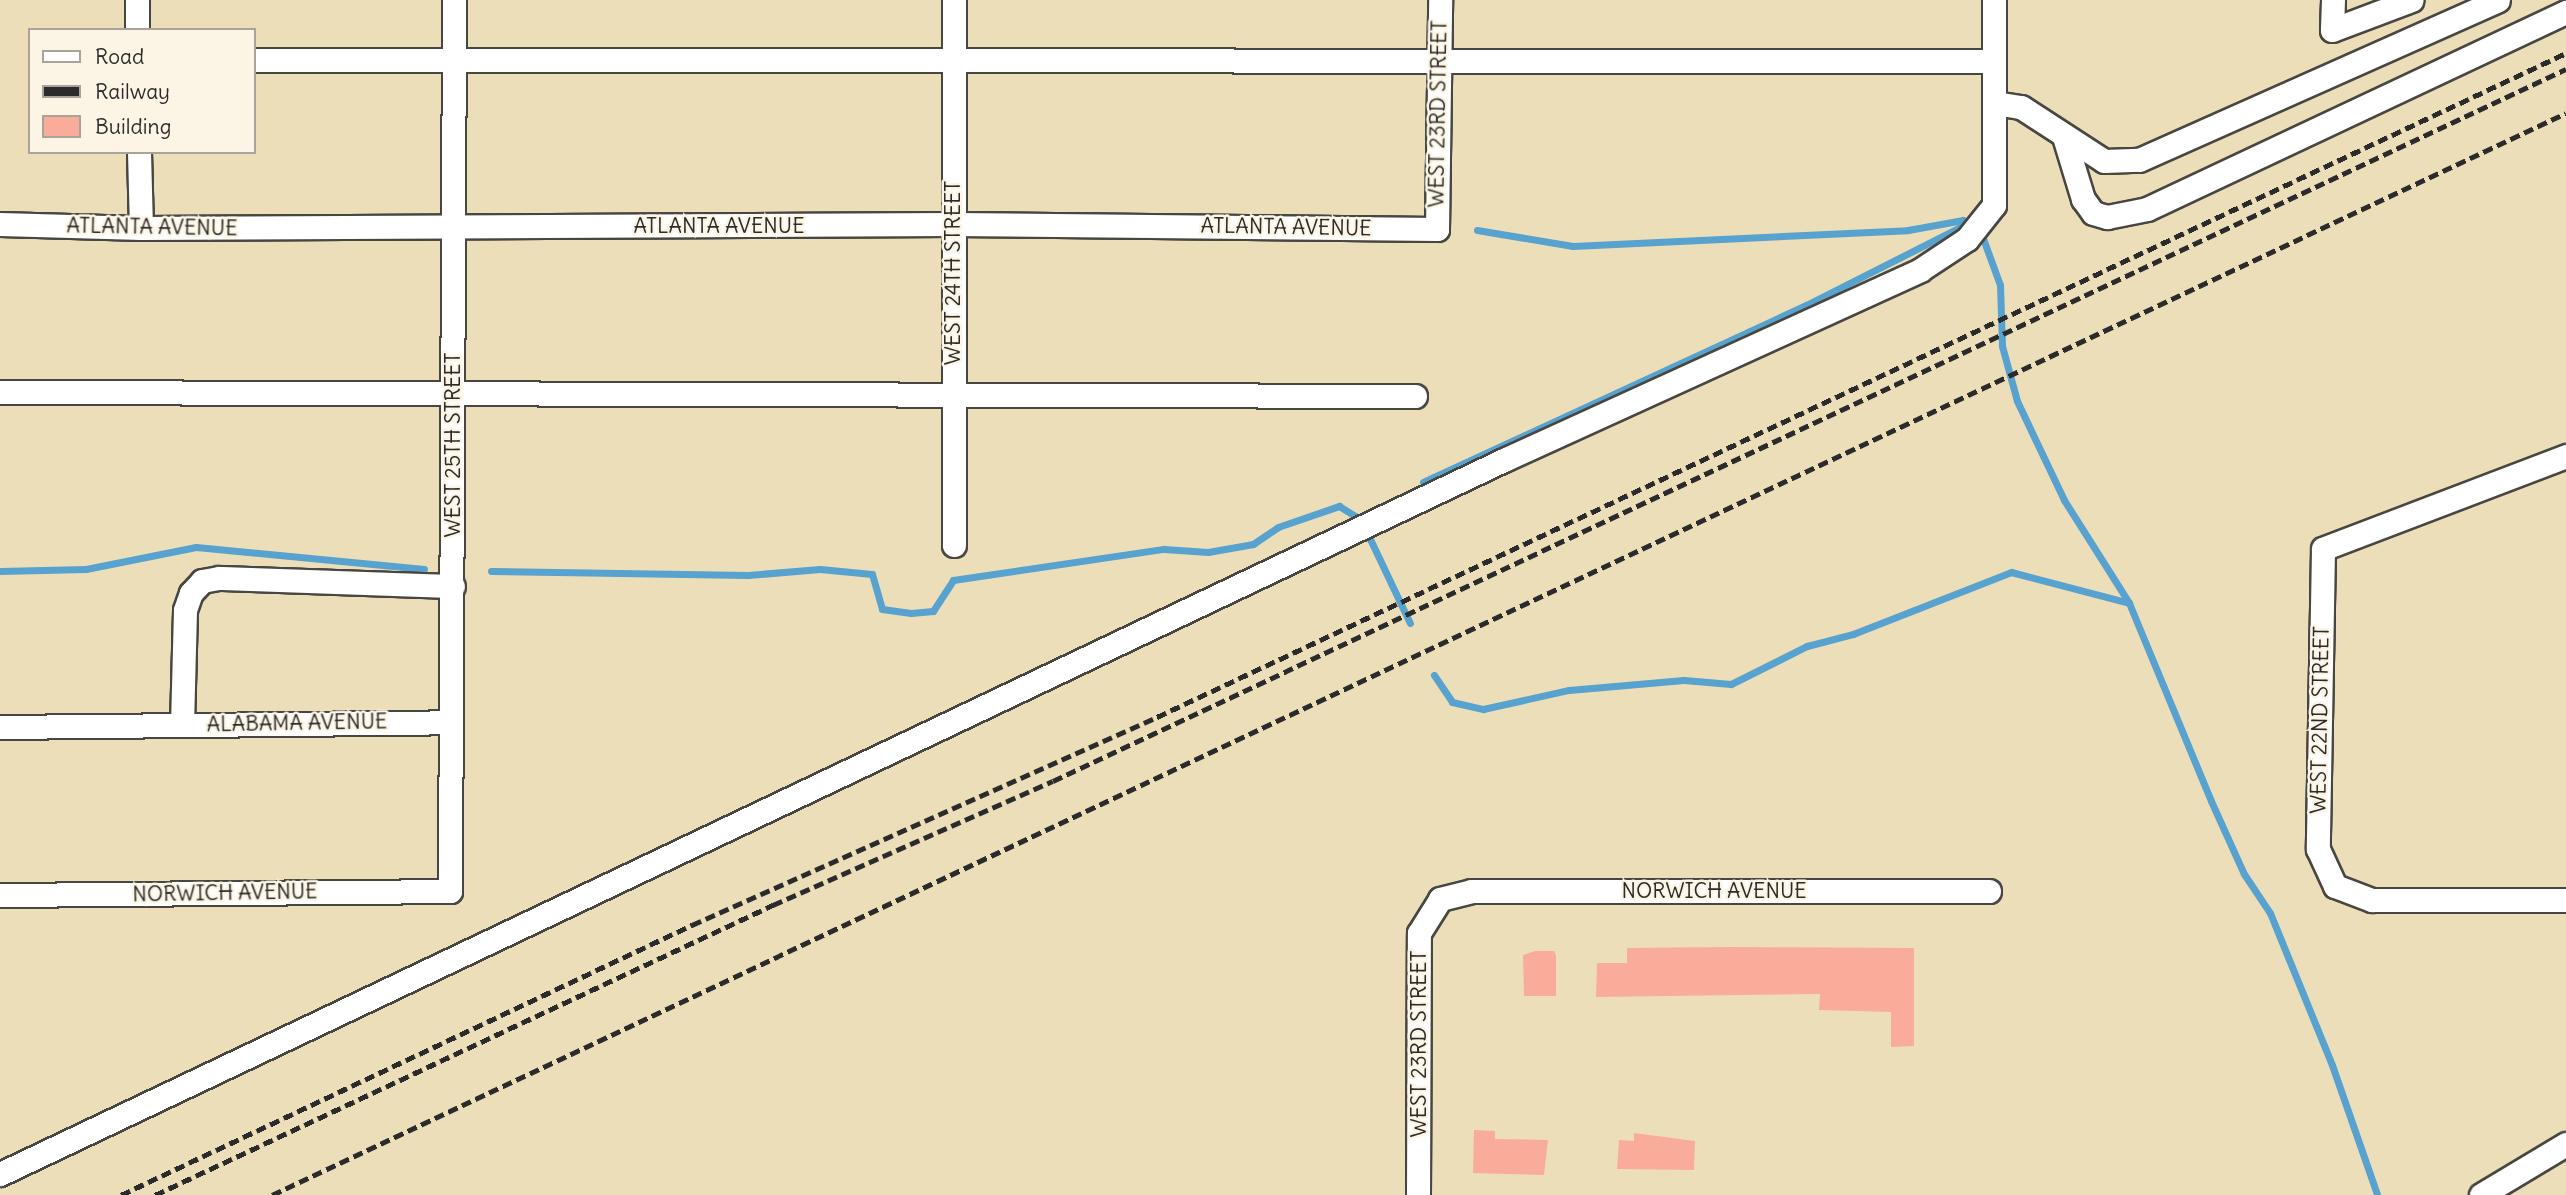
<!DOCTYPE html>
<style>
body{margin:0}
#map{position:relative;width:2566px;height:1195px;overflow:hidden;background:#eddeba;font-family:Delius,sans-serif}
div>[style]{position:absolute}
[style*='--x']{left:calc(var(--x)*1px);top:calc(var(--y)*1px);width:calc(var(--w)*1px);rotate:calc(var(--a)*1deg)}
.stream>*{height:7px;margin:-3.5px;padding:0 3.5px;transform-origin:3.5px;border-radius:3.5px;background:#57a2cf}
.building>*{inset:0;background:#faac9a}
.roads{filter:drop-shadow(2px 0 #484640) drop-shadow(-2px 0 #484640) drop-shadow(0 2px #484640) drop-shadow(0 -2px #484640)}
.minor>*{height:23px;margin:-11.5px;padding:0 11.5px;transform-origin:11.5px;border-radius:11.5px;background:#fff}
.rail>*{height:5px;margin-top:-2.5px;transform-origin:0;background:repeating-linear-gradient(90deg,#2b2b2b 0 10px,transparent 0 15px)}
span{translate:-50% -50%;white-space:nowrap;text-align:center;line-height:1.15;-webkit-text-stroke:5px #fcf5e5;paint-order:stroke}
.street-label{font-size:21px;color:#2b2b2b}
.legend{position:absolute;left:28px;top:28px;width:228px;height:126px;box-sizing:border-box;background:#fcf5e5;border:2px solid #a8a49b;margin:0;padding:9px 12px;list-style:none;font-size:21px;color:#2b2b2b}
.legend li{display:flex;align-items:center;gap:14px;height:35px}
.legend b{width:35px;border:2px solid #a8a49b}
</style>
<div id="map">
<div class="stream">
<div style="--x:1477;--y:230;--w:97;--a:9.5"></div>
<div style="--x:1573;--y:246;--w:335;--a:-2.7"></div>
<div style="--x:1908;--y:230;--w:56;--a:-10.3"></div>
<div style="--x:1963;--y:220;--w:22;--a:36"></div>
<div style="--x:1981;--y:233;--w:55;--a:69.9"></div>
<div style="--x:2000;--y:285;--w:61;--a:88.1"></div>
<div style="--x:2002;--y:346;--w:57;--a:74.7"></div>
<div style="--x:2017;--y:401;--w:110;--a:64.6"></div>
<div style="--x:2064;--y:500;--w:122;--a:57.7"></div>
<div style="--x:2129;--y:603;--w:214;--a:67.5"></div>
<div style="--x:2211;--y:801;--w:80;--a:65.7"></div>
<div style="--x:2244;--y:874;--w:47;--a:56.3"></div>
<div style="--x:2270;--y:913;--w:164;--a:67.8"></div>
<div style="--x:2332;--y:1065;--w:137;--a:70.8"></div>
<div style="--x:1423;--y:482;--w:422;--a:-24.8"></div>
<div style="--x:1806;--y:305;--w:182;--a:-26.8"></div>
<div style="--x:0;--y:571;--w:86;--a:-1.3"></div>
<div style="--x:86;--y:569;--w:112;--a:-11.3"></div>
<div style="--x:196;--y:547;--w:229;--a:5.5"></div>
<div style="--x:491;--y:571;--w:257;--a:0.9"></div>
<div style="--x:748;--y:575;--w:72;--a:-4.8"></div>
<div style="--x:820;--y:569;--w:52;--a:5.5"></div>
<div style="--x:872;--y:574;--w:36;--a:74"></div>
<div style="--x:882;--y:609;--w:29;--a:8"></div>
<div style="--x:911;--y:613;--w:22;--a:-5"></div>
<div style="--x:933;--y:611;--w:37;--a:-57"></div>
<div style="--x:953;--y:580;--w:213;--a:-8.4"></div>
<div style="--x:1164;--y:549;--w:44;--a:3.9"></div>
<div style="--x:1208;--y:552;--w:46;--a:-10.1"></div>
<div style="--x:1253;--y:544;--w:30;--a:-34"></div>
<div style="--x:1278;--y:527;--w:65;--a:-19"></div>
<div style="--x:1339;--y:506;--w:26;--a:32"></div>
<div style="--x:1361;--y:520;--w:114;--a:64.6"></div>
<div style="--x:1434;--y:675;--w:32;--a:56"></div>
<div style="--x:1452;--y:702;--w:32;--a:13"></div>
<div style="--x:1483;--y:709;--w:88;--a:-12.5"></div>
<div style="--x:1569;--y:690;--w:115;--a:-5"></div>
<div style="--x:1684;--y:680;--w:47;--a:4.9"></div>
<div style="--x:1731;--y:684;--w:85;--a:-26.6"></div>
<div style="--x:1807;--y:646;--w:48;--a:-14.6"></div>
<div style="--x:1853;--y:634;--w:170;--a:-21.4"></div>
<div style="--x:2011;--y:572;--w:122;--a:14.7"></div>
</div>
<div class="building">
<div style="clip-path:polygon(1729px 947px,1914px 948px,1914px 1046px,1891px 1047px,1891px 1012px,1819px 1010px,1820px 994px,1596px 997px,1597px 963px,1627px 963px,1627px 948px)"></div>
<div style="clip-path:polygon(1535px 951px,1554px 951px,1556px 955px,1556px 996px,1524px 996px,1523px 955px)"></div>
<div style="clip-path:polygon(1474px 1130px,1495px 1131px,1495px 1139px,1548px 1140px,1544px 1175px,1473px 1173px)"></div>
<div style="clip-path:polygon(1634px 1133px,1695px 1141px,1694px 1170px,1617px 1169px,1619px 1140px,1634px 1141px)"></div>
</div>
<div class="roads">
<div class="minor">
<div style="--x:954;--y:0;--w:545;--a:90"></div>
<div style="--x:2333;--y:0;--w:30;--a:92"></div>
<div style="--x:2332;--y:30;--w:85;--a:-20.6"></div>
<div style="--x:137;--y:30;--w:30;--a:-90"></div>
<div style="--x:254;--y:60;--w:1740;--a:0.03"></div>
<div style="--x:1995;--y:103;--w:26;--a:9"></div>
<div style="--x:2021;--y:107;--w:99;--a:33"></div>
<div style="--x:2104;--y:161;--w:35;--a:-2"></div>
<div style="--x:2139;--y:160;--w:393;--a:-24"></div>
<div style="--x:2065;--y:140;--w:62;--a:73"></div>
<div style="--x:2083;--y:199;--w:17;--a:54"></div>
<div style="--x:2093;--y:213;--w:15;--a:16"></div>
<div style="--x:2107;--y:217;--w:41;--a:-11.3"></div>
<div style="--x:2147;--y:209;--w:463;--a:-25.2"></div>
<div style="--x:139;--y:152;--w:76;--a:88.5"></div>
<div style="--x:0;--y:224;--w:141;--a:1.6"></div>
<div style="--x:141;--y:228;--w:811;--a:-0.28"></div>
<div style="--x:952;--y:224;--w:485;--a:0.6"></div>
<div style="--x:1437;--y:229;--w:229;--a:-89.2"></div>
<div style="--x:0;--y:392;--w:1415;--a:0.16"></div>
<div style="--x:2566;--y:456;--w:260;--a:159.1"></div>
<div style="--x:2323;--y:549;--w:300;--a:91"></div>
<div style="--x:2318;--y:849;--w:41;--a:65.3"></div>
<div style="--x:2335;--y:886;--w:40;--a:21"></div>
<div style="--x:2372;--y:900;--w:194;--a:0"></div>
<div style="--x:182;--y:725;--w:115;--a:-88.5"></div>
<div style="--x:185;--y:610;--w:18;--a:-71"></div>
<div style="--x:191;--y:593;--w:16;--a:-47"></div>
<div style="--x:202;--y:581;--w:17;--a:-10"></div>
<div style="--x:219;--y:578;--w:234;--a:2"></div>
<div style="--x:0;--y:727;--w:451;--a:-0.6"></div>
<div style="--x:0;--y:895;--w:450;--a:-0.5"></div>
<div style="--x:450;--y:891;--w:891;--a:-89.74"></div>
<div style="--x:0;--y:1174;--w:1667;--a:-25.4"></div>
<div style="--x:1506;--y:459;--w:455;--a:-24.5"></div>
<div style="--x:1920;--y:270;--w:56;--a:-33.4"></div>
<div style="--x:1967;--y:239;--w:43;--a:-51.5"></div>
<div style="--x:1994;--y:205;--w:205;--a:-90"></div>
<div style="--x:1418;--y:1195;--w:262;--a:-89.8"></div>
<div style="--x:1419;--y:933;--w:40;--a:-58"></div>
<div style="--x:1440;--y:899;--w:32;--a:-14"></div>
<div style="--x:1471;--y:891;--w:518;--a:0"></div>
<div style="--x:2481;--y:1195;--w:99;--a:-31"></div>
</div>
</div>
<div class="rail">
<div style="--x:121;--y:1195;--w:632;--a:-25.31"></div>
<div style="--x:692;--y:925;--w:509;--a:-24.1"></div>
<div style="--x:1157;--y:717;--w:1558;--a:-25.23"></div>
<div style="--x:155;--y:1195;--w:683;--a:-25.14"></div>
<div style="--x:773;--y:905;--w:306;--a:-23.9"></div>
<div style="--x:1053;--y:781;--w:1672;--a:-25.2"></div>
<div style="--x:272;--y:1195;--w:2536;--a:-25.25"></div>
</div>
<div class="street-label">
<span style="left:1438px;top:114px;rotate:-89deg">WEST 23RD STREET</span>
<span style="left:719px;top:226px">ATLANTA AVENUE</span>
<span style="left:152px;top:227px;rotate:1deg">ATLANTA AVENUE</span>
<span style="left:1286px;top:227px;rotate:1deg">ATLANTA AVENUE</span>
<span style="left:953px;top:273px;rotate:-90deg">WEST 24TH STREET</span>
<span style="left:453px;top:445px;rotate:-90deg">WEST 25TH STREET</span>
<span style="left:2320px;top:720px;rotate:-89deg">WEST 22ND STREET</span>
<span style="left:297px;top:723px;rotate:-1deg">ALABAMA AVENUE</span>
<span style="left:1714px;top:891px">NORWICH AVENUE</span>
<span style="left:225px;top:893px;rotate:-1deg">NORWICH AVENUE</span>
<span style="left:1419px;top:1044px;rotate:-90deg">WEST 23RD STREET</span>
</div>
<ul class="legend">
<li><b style="height:9px;background:#fff"></b>Road</li>
<li><b style="height:9px;background:#2b2b2b"></b>Railway</li>
<li><b style="height:19px;background:#faac9a"></b>Building</li>
</ul>
</div>
